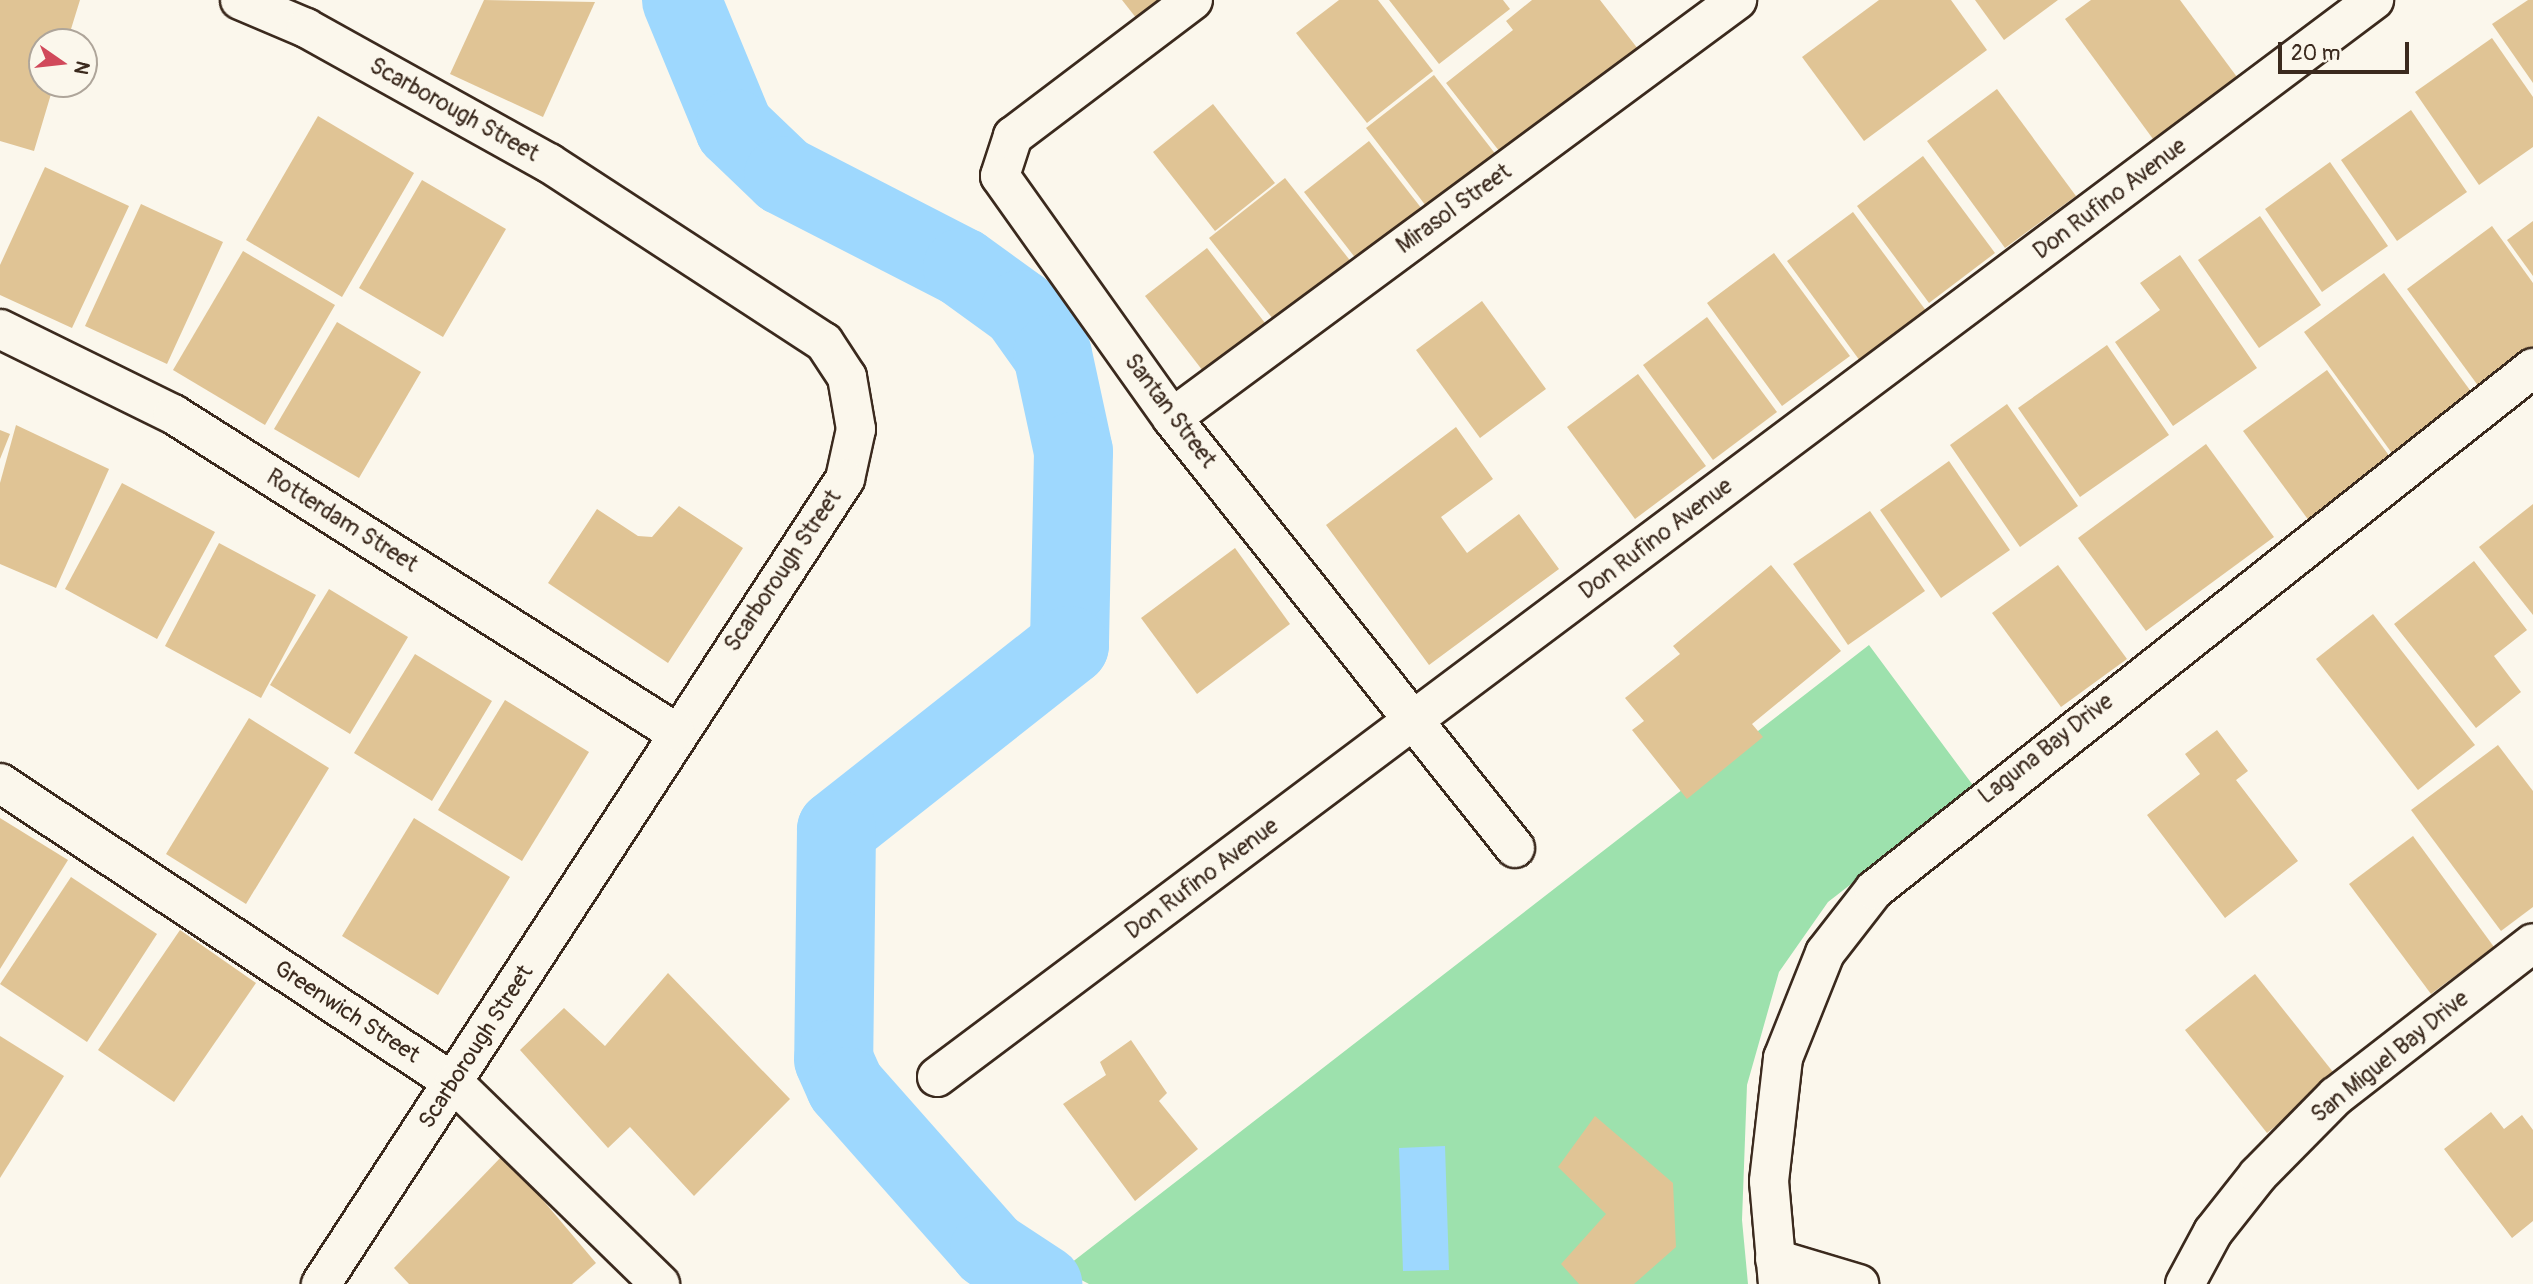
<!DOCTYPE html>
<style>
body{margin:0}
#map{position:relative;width:2533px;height:1284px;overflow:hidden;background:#fbf7ec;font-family:Pangolin,sans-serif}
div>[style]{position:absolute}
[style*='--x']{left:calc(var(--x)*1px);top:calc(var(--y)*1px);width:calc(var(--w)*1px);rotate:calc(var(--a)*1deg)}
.green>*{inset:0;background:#9de1ad}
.water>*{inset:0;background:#9ed8fe}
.river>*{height:79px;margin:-39.5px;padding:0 39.5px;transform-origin:39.5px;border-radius:39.5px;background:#9ed8fe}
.building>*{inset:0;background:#e0c495}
.roads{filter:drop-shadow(2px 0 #3b2a1e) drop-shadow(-2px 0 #3b2a1e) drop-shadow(0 2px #3b2a1e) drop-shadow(0 -2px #3b2a1e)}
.minor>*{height:38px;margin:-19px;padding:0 19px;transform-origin:19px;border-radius:19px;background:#fbf7ec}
span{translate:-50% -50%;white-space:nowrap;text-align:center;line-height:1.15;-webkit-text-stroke:6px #fbf7ec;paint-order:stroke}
.street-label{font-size:23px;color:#3b2a1e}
.north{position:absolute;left:28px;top:28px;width:70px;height:70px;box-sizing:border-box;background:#fbf7ec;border:2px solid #aea59a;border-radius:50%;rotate:104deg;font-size:19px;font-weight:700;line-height:28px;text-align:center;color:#3b2a1e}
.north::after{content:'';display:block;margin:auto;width:24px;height:32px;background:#d1495b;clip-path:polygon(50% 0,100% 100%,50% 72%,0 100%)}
.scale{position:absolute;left:2278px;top:42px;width:131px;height:32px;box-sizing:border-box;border:4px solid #3b2a1e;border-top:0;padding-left:9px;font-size:21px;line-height:24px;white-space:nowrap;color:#3b2a1e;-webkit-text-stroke:5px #fbf7ec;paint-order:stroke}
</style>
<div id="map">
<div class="green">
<div style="clip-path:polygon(1869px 645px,1975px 788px,1828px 902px,1779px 972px,1747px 1085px,1742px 1220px,1748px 1284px,1089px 1284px,1062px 1270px)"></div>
</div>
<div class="water">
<div style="clip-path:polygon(1445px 1146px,1449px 1270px,1403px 1271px,1399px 1148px)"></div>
</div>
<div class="river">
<div style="--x:681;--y:0;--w:139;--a:67.5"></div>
<div style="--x:734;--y:128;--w:68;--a:43.8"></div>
<div style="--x:783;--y:175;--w:201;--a:27.2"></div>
<div style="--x:962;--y:267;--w:72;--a:35.9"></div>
<div style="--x:1020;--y:309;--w:55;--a:54.6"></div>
<div style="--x:1052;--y:354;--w:99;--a:77.8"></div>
<div style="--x:1073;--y:451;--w:194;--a:91.2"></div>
<div style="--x:1069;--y:645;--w:297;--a:141.7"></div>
<div style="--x:836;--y:829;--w:230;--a:90.7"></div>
<div style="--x:833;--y:1059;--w:30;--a:66"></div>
<div style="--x:845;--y:1086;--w:217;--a:48.5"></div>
<div style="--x:989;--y:1249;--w:64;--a:33.4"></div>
</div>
<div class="building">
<div style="clip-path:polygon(0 0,80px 0,67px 42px,42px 42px,42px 84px,54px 84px,34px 151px,0 141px)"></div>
<div style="clip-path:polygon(484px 0,595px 2px,543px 117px,450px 74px)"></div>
<div style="clip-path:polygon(1122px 0,1189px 0,1148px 33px)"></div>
<div style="clip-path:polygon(1339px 0,1378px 0,1433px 71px,1367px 123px,1296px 33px)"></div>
<div style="clip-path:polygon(1389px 0,1503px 0,1510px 9px,1439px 64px)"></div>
<div style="clip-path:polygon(1532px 0,1600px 0,1645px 58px,1503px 156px,1446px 83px,1513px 30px,1506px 21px)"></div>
<div style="clip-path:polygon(1879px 0,1951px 0,1987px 50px,1864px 141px,1802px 57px)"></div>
<div style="clip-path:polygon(1975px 0,2058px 0,2004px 40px)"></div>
<div style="clip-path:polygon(2091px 0,2180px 0,2237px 77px,2153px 139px,2065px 19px)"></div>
<div style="clip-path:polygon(2528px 0,2533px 0,2533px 83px,2492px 24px)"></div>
<div style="clip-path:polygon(2492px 38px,2533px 97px,2533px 147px,2479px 185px,2415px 92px)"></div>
<div style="clip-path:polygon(1434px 75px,1504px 165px,1436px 219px,1366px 128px)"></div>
<div style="clip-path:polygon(1997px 89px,2076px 196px,2005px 248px,1927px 141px)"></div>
<div style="clip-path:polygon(1213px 104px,1275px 183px,1215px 231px,1153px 152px)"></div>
<div style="clip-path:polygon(2411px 110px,2467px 192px,2397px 241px,2341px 160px)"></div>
<div style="clip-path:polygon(318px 116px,414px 173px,342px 297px,246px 240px)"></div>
<div style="clip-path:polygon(1369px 141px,1429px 218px,1364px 269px,1304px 192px)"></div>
<div style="clip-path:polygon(1923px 156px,1995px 253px,1929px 303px,1857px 206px)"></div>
<div style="clip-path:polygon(2330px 162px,2388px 246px,2322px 292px,2265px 209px)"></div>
<div style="clip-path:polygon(45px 167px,129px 206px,72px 328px,0 295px,0 265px)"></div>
<div style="clip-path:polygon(1285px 178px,1356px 268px,1280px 328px,1209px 238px)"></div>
<div style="clip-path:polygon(422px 180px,506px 229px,443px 337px,359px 288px)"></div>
<div style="clip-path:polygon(141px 204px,223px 242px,167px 364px,85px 326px)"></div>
<div style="clip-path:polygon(1853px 212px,1927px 312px,1860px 361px,1787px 261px)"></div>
<div style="clip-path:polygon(2260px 216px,2321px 305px,2259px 348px,2198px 260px)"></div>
<div style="clip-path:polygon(2533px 221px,2533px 276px,2507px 240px)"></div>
<div style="clip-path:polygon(2492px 226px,2533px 283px,2533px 353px,2482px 391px,2407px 289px)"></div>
<div style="clip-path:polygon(1207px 248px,1275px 336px,1213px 384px,1145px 296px)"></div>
<div style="clip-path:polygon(243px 251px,335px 305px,265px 425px,173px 370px)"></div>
<div style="clip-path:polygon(1774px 253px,1850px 356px,1782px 406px,1707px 303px)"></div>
<div style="clip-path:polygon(2180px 255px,2257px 368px,2173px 426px,2115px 342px,2160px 310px,2140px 283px)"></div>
<div style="clip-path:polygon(2384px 273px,2475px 397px,2394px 456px,2304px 332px)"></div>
<div style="clip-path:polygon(1482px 301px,1546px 389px,1480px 438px,1416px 350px)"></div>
<div style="clip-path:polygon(1707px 317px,1777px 412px,1713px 460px,1643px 365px)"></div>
<div style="clip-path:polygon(337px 322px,421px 372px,359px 478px,274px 429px)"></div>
<div style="clip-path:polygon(2107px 345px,2169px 435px,2080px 497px,2018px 408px)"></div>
<div style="clip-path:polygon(2327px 370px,2398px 468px,2315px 529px,2243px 431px)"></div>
<div style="clip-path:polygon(1638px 374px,1706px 466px,1635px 519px,1567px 427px)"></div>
<div style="clip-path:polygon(2007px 404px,2078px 506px,2020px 547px,1950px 445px)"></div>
<div style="clip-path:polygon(16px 425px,109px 469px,56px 588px,0 564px,0 483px)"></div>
<div style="clip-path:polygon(1456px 427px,1493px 479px,1441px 517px,1467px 553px,1519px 514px,1559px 569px,1429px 665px,1326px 525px)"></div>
<div style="clip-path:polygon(0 430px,10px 434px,0 459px)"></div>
<div style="clip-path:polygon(2206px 444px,2274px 537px,2146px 631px,2078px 538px)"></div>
<div style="clip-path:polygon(1949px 461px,2010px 550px,1941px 598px,1880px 510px)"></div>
<div style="clip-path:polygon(122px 483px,215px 532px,157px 639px,65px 589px)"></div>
<div style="clip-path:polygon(2533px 504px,2533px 615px,2479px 547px)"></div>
<div style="clip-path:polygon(679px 506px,743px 548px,668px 663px,548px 583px,597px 509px,638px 536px,652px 537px)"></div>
<div style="clip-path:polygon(1870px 511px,1925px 591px,1848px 645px,1793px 564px)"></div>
<div style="clip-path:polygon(219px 543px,316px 595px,261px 698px,165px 646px)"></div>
<div style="clip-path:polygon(1235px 548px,1290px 624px,1197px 694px,1141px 618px)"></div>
<div style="clip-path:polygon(2474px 561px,2527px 630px,2494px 656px,2521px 692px,2476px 728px,2394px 624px)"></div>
<div style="clip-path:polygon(1771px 565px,1841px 651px,1752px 724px,1763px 737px,1687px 799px,1632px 730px,1644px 721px,1625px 698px,1680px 654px,1673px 646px)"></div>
<div style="clip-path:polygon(2058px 565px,2127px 659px,2061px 707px,1992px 613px)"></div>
<div style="clip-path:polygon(329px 589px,408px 637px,350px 734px,270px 685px)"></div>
<div style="clip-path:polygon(2373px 614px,2475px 745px,2418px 790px,2316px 659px)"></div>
<div style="clip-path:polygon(415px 654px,492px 701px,432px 801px,354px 753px)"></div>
<div style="clip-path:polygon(505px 700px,589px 752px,522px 861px,438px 810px)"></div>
<div style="clip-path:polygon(249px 718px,329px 768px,246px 904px,166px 854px)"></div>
<div style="clip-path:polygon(2217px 730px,2248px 771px,2236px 780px,2298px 861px,2225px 918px,2147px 815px,2200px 774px,2185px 754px)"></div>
<div style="clip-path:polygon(2498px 745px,2533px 791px,2533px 907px,2501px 931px,2411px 810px)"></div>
<div style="clip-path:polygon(0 818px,68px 860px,0 969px)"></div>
<div style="clip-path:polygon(414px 818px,510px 877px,438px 995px,342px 936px)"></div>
<div style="clip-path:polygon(2413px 836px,2494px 947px,2431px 994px,2349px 884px)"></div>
<div style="clip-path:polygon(71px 877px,157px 934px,87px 1042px,0 984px)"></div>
<div style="clip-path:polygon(180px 930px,256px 983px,174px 1102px,98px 1050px)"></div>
<div style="clip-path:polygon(668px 973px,790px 1099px,694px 1196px,630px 1127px,608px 1148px,520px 1050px,564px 1008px,605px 1046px)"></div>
<div style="clip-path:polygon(2255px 974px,2337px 1077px,2267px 1133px,2185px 1030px)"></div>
<div style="clip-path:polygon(0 1036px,64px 1076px,0 1178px)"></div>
<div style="clip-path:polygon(1131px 1040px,1167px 1093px,1159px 1101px,1198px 1149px,1135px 1201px,1063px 1104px,1106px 1075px,1100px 1062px)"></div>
<div style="clip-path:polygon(2491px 1112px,2504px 1129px,2522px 1115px,2533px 1130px,2533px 1221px,2512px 1238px,2444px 1149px)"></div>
<div style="clip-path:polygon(1595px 1116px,1673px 1183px,1676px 1247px,1634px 1284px,1579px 1284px,1561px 1264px,1606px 1214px,1558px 1167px)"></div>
<div style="clip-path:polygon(504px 1154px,596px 1263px,572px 1284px,409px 1284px,394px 1268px)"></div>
</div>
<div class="roads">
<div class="minor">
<div style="--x:240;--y:0;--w:72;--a:23"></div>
<div style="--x:306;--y:28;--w:278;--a:29.1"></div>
<div style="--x:549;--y:163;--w:328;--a:33.1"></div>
<div style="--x:824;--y:342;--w:42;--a:56.7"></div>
<div style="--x:847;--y:377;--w:53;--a:80.2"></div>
<div style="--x:856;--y:429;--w:51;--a:102.4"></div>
<div style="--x:845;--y:479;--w:961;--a:123.06"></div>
<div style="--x:1193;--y:0;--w:226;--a:142.9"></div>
<div style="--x:1013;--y:136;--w:42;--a:108"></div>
<div style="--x:1000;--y:176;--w:297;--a:54.6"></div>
<div style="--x:1172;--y:418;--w:550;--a:51.42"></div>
<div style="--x:0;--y:329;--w:193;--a:26.2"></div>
<div style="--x:173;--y:414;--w:594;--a:32.35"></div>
<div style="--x:1172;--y:418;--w:703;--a:-36.49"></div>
<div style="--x:0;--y:783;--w:544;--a:33.46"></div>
<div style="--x:454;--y:1083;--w:288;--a:44.3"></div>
<div style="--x:937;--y:1077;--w:1796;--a:-36.85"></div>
<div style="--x:1775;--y:1259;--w:88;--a:16.6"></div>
<div style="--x:1778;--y:1284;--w:103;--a:-95"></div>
<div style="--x:1769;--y:1181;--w:124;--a:-83.5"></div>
<div style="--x:1783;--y:1058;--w:113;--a:-68.2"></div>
<div style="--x:1825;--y:953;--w:80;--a:-52.1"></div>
<div style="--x:1874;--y:890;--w:841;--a:-38.38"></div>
<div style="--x:2185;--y:1284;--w:59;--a:-61.7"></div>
<div style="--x:2213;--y:1232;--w:73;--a:-51.7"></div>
<div style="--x:2258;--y:1175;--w:111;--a:-45.4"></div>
<div style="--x:2336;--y:1096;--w:249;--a:-37.8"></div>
</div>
</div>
<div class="street-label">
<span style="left:454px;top:110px;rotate:29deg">Scarborough Street</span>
<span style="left:2110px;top:199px;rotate:-37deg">Don Rufino Avenue</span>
<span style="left:1454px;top:209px;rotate:-36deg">Mirasol Street</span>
<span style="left:1170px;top:411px;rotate:53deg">Santan Street</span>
<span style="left:342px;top:521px;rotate:32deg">Rotterdam Street</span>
<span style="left:1656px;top:539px;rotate:-37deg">Don Rufino Avenue</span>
<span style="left:783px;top:571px;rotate:-56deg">Scarborough Street</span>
<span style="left:2046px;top:749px;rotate:-38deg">Laguna Bay Drive</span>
<span style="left:1202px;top:879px;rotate:-37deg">Don Rufino Avenue</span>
<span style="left:347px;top:1012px;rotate:33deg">Greenwich Street</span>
<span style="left:476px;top:1047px;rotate:-57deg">Scarborough Street</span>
<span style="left:2390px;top:1057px;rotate:-39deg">San Miguel Bay Drive</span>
</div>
<div class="north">N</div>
<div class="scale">20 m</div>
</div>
